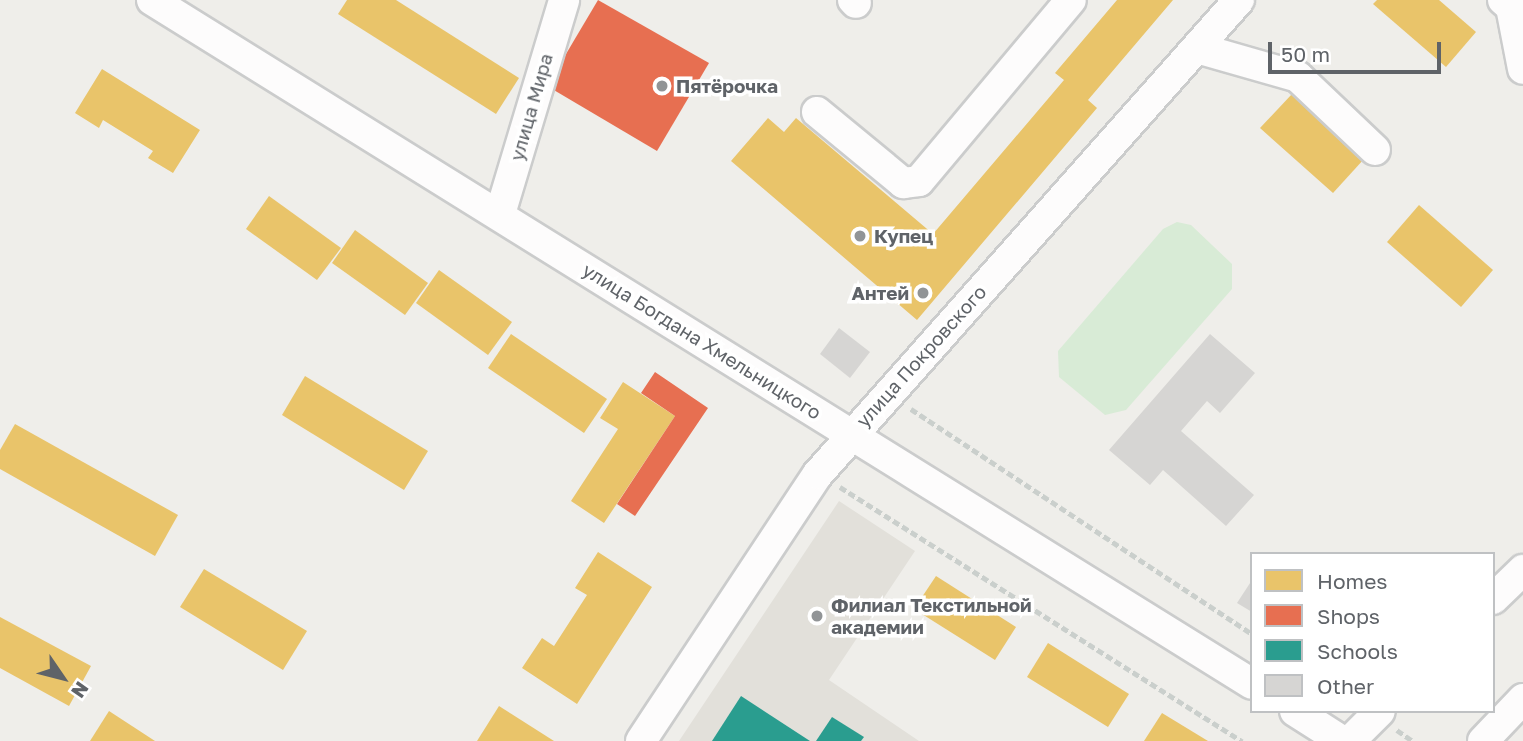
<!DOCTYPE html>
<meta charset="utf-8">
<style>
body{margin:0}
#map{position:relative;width:1523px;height:741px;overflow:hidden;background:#efeeea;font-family:"Golos Text",sans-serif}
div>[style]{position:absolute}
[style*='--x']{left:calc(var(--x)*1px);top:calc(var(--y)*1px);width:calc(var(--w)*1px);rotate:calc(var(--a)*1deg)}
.education>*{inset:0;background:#e2e0da}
.green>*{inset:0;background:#d8ebd6}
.homes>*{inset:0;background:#e9c46a}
.shops>*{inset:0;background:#e76f51}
.schools>*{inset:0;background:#2a9d8f}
.building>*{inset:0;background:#d6d5d3}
.path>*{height:4.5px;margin-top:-2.25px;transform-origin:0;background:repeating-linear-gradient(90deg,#cacfcc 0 7px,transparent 0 10.5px)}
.roads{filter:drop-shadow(2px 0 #cbcccc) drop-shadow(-2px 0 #cbcccc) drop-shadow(0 2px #cbcccc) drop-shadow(0 -2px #cbcccc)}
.minor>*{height:30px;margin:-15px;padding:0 15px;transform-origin:15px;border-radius:15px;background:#fdfcfc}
.dots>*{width:19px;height:19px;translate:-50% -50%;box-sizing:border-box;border:4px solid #fff;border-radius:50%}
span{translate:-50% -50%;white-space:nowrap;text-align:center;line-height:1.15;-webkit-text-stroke:7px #fff;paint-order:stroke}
.poi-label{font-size:19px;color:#5f6368;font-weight:700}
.left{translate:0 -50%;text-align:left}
.right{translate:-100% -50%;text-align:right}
.street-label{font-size:19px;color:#5f6368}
.legend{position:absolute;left:1250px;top:552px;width:245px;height:161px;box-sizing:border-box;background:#fff;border:2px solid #bfc1c3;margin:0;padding:9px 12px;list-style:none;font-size:21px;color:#5f6368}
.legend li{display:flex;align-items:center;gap:14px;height:35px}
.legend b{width:35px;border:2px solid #bfc1c3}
.north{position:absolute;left:28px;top:643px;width:70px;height:70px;-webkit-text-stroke:5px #fff;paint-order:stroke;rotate:125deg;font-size:19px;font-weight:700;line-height:28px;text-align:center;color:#5f6368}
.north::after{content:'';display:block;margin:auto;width:24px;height:32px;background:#5f6368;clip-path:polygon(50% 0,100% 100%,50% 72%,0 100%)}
.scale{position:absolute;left:1268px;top:42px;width:173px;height:32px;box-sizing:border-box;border:4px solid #5f6368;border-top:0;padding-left:9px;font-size:21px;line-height:24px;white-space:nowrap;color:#5f6368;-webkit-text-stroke:5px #fff;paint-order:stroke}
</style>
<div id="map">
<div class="education">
<div style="clip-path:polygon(839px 501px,915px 551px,829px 680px,919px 741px,679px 741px)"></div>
</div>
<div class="green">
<div style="clip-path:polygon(1177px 222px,1191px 225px,1232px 264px,1232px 289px,1126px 410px,1105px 415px,1059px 377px,1058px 351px,1163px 229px)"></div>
</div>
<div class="homes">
<div style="clip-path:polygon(347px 0,396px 0,519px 78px,496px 114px,338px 14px)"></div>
<div style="clip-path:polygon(1117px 0,1173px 0,1088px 100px,1097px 108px,917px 320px,731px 161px,768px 118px,784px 132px,796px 118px,933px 234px,1064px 80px,1055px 73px)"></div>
<div style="clip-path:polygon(1377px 0,1439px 0,1476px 32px,1446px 67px,1373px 4px)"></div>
<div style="clip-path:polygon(102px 69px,200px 130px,173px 173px,148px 158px,153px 151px,103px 120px,99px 128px,75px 113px)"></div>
<div style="clip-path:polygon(1292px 94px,1364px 159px,1333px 193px,1260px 128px)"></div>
<div style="clip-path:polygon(269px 196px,341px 248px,317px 280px,246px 229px)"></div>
<div style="clip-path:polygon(1419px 205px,1493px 270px,1461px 307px,1387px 242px)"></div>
<div style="clip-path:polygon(355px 230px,428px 283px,405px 315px,332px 263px)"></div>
<div style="clip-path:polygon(439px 270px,512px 322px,488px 355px,416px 303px)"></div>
<div style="clip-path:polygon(511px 334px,607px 399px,584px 433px,488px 368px)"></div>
<div style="clip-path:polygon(305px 376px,428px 451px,404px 490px,282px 415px)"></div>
<div style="clip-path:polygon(623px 382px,675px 416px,604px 523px,571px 501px,618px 429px,600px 418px)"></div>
<div style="clip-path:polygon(15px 424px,178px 515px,155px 556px,0 469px,0 450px)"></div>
<div style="clip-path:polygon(598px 552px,652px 587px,577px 704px,522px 668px,542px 638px,554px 646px,587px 595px,575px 588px)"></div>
<div style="clip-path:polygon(204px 569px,307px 631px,283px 670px,180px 607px)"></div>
<div style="clip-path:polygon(936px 576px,1016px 627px,995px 660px,914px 609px)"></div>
<div style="clip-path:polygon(0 617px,91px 666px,69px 706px,0 668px)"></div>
<div style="clip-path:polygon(1048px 643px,1129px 694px,1108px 727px,1027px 677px)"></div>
<div style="clip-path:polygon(499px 706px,554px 741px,477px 741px)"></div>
<div style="clip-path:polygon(109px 711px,155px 741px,90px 741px)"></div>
<div style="clip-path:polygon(1162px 713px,1208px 741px,1144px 741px)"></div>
</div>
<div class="shops">
<div style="clip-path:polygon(598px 0,709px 63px,657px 151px,547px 86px)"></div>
<div style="clip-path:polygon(655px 372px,708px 408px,635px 516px,617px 504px,675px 416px,641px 393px)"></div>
</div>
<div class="schools">
<div style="clip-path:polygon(741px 696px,810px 741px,712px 741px)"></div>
<div style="clip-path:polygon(832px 717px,864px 737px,861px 741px,816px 741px)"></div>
</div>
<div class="building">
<div style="clip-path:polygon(839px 328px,870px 352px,850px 378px,820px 354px)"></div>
<div style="clip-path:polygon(1210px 334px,1255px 373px,1220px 413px,1207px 401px,1181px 431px,1254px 495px,1226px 526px,1163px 470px,1150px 485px,1109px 450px)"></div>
<div style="clip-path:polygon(1252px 580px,1252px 612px,1237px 603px)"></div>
</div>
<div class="path">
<div style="--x:911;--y:409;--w:409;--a:33.4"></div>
<div style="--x:840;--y:487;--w:476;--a:32.3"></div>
<div style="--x:1397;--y:730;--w:19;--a:35"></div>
</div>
<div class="roads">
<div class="minor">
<div style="--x:152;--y:0;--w:1295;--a:31.87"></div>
<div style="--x:853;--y:0;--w:4;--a:45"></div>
<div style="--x:1503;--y:0;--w:11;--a:41"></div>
<div style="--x:1511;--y:7;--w:63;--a:79"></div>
<div style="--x:1197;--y:48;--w:105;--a:16"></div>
<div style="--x:1298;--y:77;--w:106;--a:43.5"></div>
<div style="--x:817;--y:112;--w:112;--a:39.5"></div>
<div style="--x:903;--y:183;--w:16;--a:-7"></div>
<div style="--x:919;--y:181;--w:236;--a:-50"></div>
<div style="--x:500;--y:214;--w:223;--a:-73.3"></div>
<div style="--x:1493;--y:599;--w:42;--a:-44"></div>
<div style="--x:1295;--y:711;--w:56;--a:32.6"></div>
<div style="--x:641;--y:741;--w:320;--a:-56.5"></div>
<div style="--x:818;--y:474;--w:634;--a:-48.39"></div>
<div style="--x:1350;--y:741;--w:42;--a:-45"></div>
<div style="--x:1483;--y:741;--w:58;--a:-46.4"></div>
</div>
</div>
<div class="dots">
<div style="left:662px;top:86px;background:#919496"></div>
<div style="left:860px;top:236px;background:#919496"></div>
<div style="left:923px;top:293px;background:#919496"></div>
<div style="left:817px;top:616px;background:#919496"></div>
</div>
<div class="poi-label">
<span class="left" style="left:676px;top:86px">Пятёрочка</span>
<span class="left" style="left:874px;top:236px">Купец</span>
<span class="right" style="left:909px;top:293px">Антей</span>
<span class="left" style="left:831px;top:616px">Филиал Текстильной<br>академии</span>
</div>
<div class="street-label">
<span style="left:531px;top:107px;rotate:-74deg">улица Мира</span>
<span style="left:702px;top:341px;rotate:32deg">улица Богдана Хмельницкого</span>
<span style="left:921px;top:356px;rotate:-48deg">улица Покровского</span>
</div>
<ul class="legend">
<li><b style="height:19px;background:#e9c46a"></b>Homes</li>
<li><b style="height:19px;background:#e76f51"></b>Shops</li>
<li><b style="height:19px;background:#2a9d8f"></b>Schools</li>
<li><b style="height:19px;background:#d6d5d3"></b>Other</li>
</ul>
<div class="north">N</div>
<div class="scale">50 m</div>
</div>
